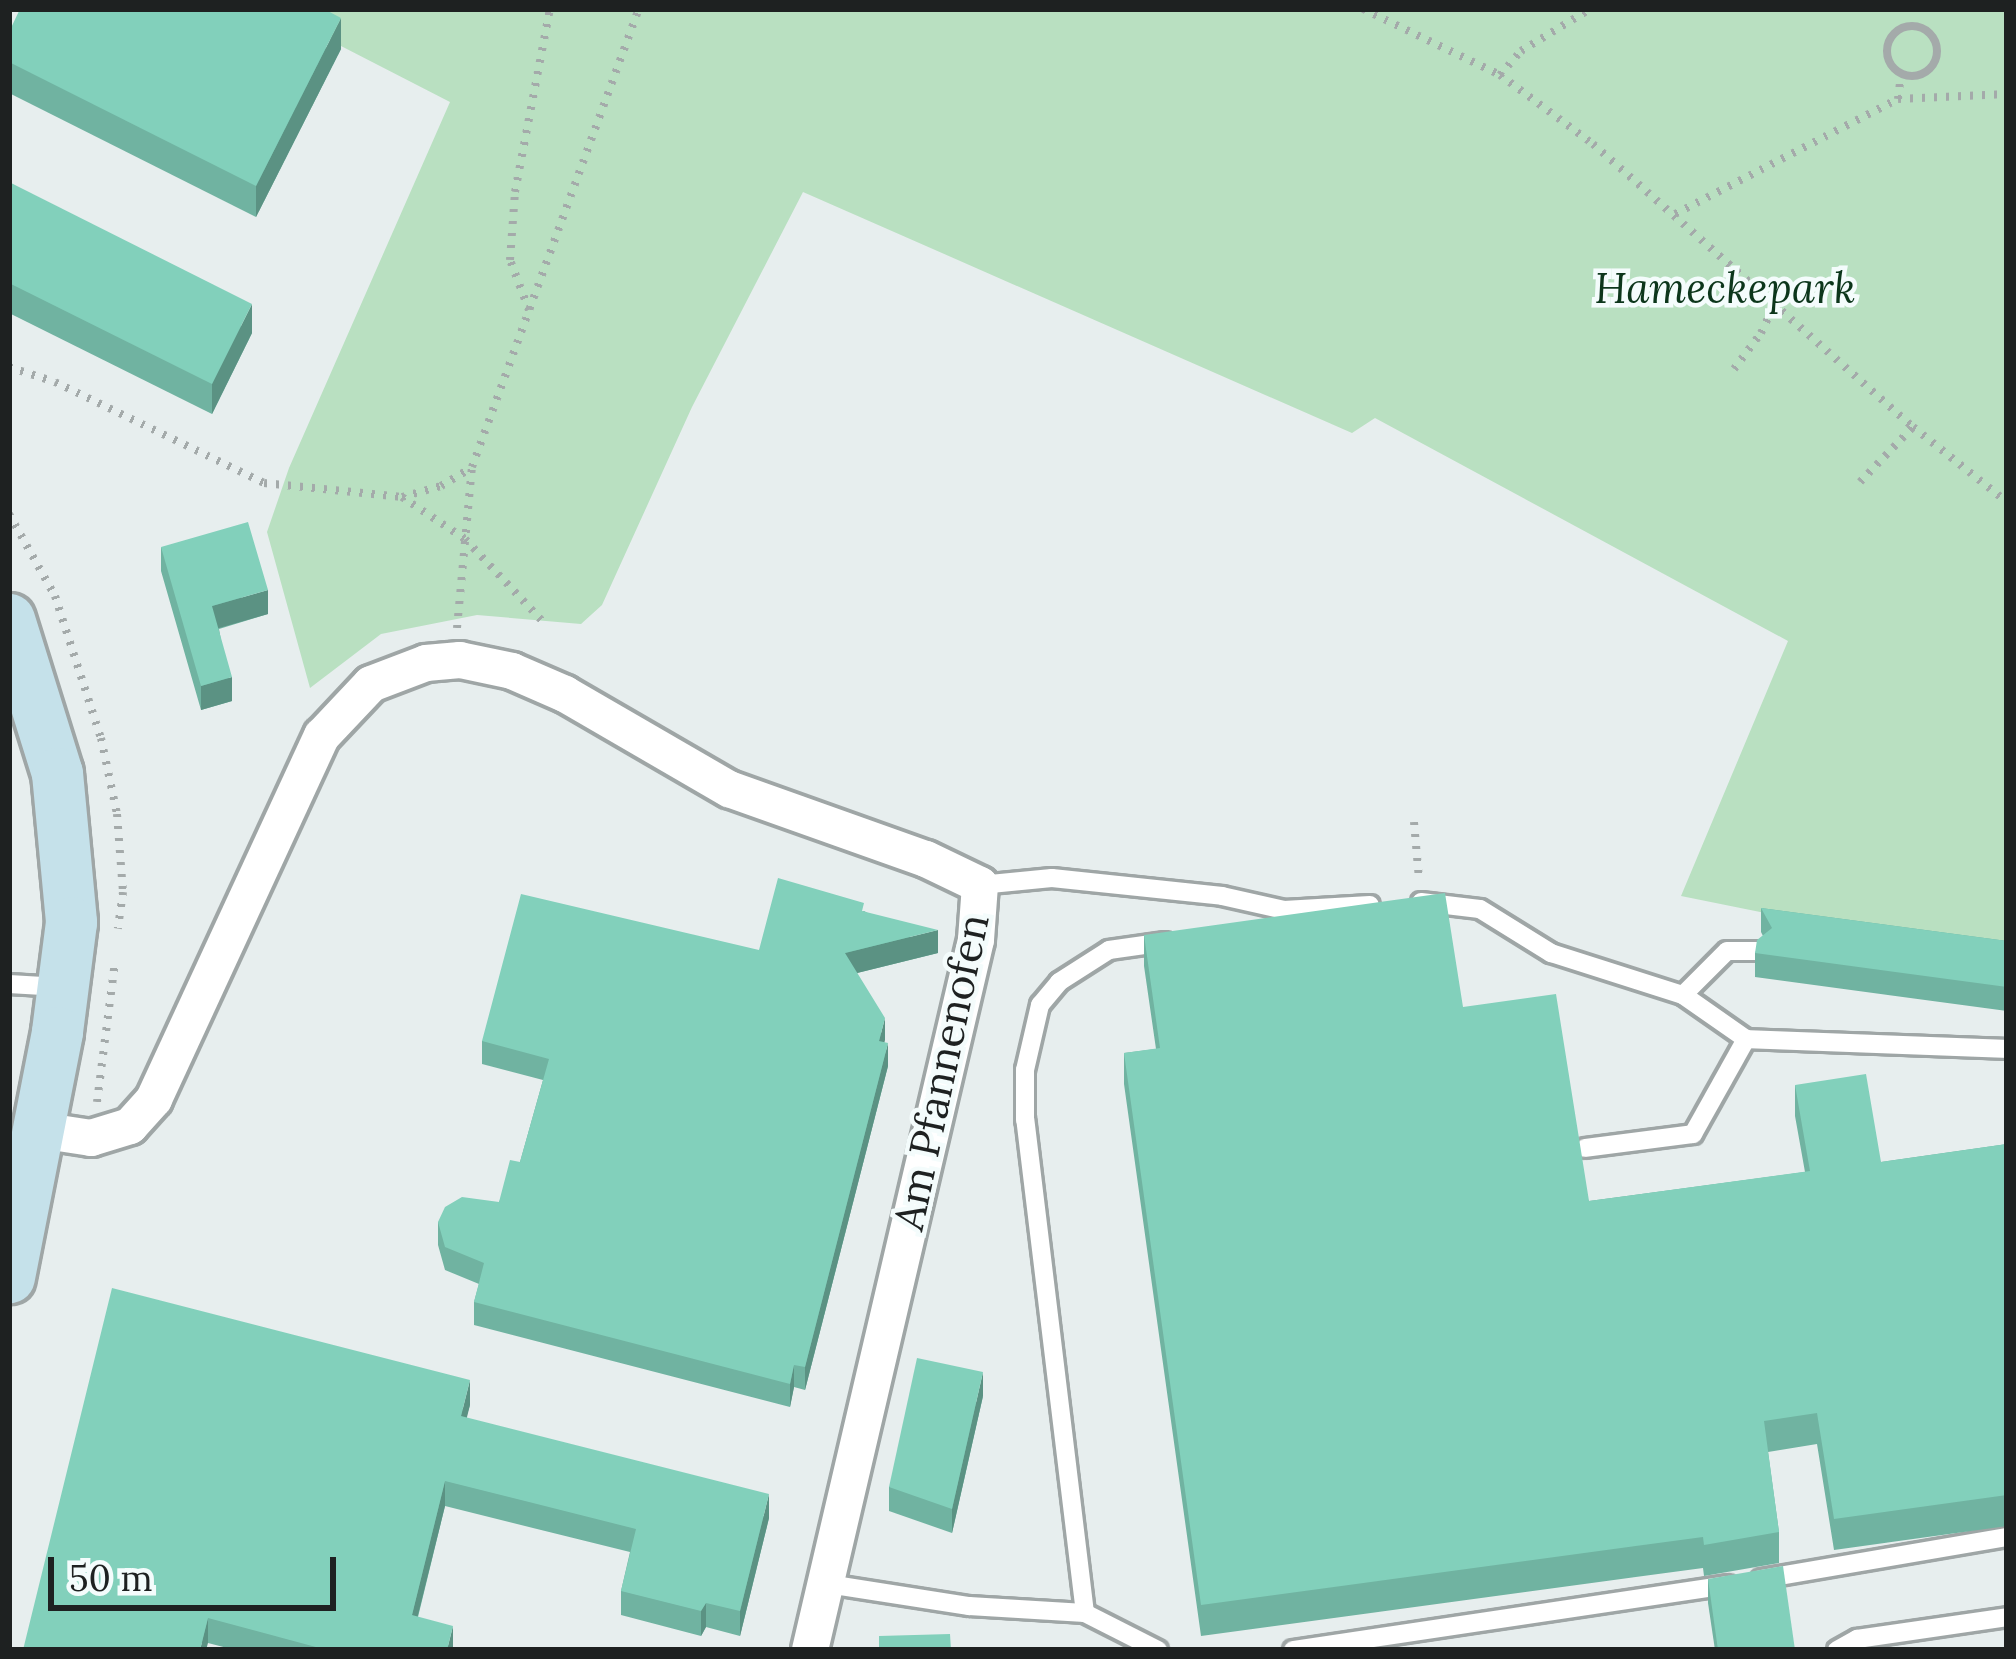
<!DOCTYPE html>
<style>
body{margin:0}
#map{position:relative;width:2016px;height:1659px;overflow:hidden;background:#e7eeee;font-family:Lora,serif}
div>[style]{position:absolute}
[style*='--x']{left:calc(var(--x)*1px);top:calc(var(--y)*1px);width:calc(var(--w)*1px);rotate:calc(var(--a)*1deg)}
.green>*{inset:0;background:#b9e0c1}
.path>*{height:8px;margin-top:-4px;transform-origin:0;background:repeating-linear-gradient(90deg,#a4aaaa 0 3px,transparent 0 12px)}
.path>.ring{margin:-4px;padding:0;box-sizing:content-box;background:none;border:8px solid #a4aaaa;border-radius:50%}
.roads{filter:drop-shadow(3px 0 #9fa6a6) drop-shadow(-3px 0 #9fa6a6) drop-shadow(0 3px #9fa6a6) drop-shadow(0 -3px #9fa6a6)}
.lane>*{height:18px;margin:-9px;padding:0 9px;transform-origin:9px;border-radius:9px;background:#fff}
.street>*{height:36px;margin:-18px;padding:0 18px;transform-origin:18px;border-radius:18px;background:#fff}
.secondary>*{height:51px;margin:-25.5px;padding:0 25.5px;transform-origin:25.5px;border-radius:25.5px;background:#c5e1ea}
.wall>*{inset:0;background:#70b3a1}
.shaded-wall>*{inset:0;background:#5b9283}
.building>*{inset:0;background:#82d0bb}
span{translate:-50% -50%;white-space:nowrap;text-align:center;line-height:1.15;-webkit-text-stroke:9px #f4fcfc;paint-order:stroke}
.park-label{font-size:42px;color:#0c361b;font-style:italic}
.street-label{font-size:42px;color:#1e2121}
.frame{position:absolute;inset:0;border:12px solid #1e2121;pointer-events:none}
.scale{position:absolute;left:48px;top:1557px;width:288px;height:54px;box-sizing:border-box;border:6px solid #1e2121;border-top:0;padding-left:15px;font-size:36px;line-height:42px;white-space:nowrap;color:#1e2121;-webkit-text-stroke:9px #f4fcfc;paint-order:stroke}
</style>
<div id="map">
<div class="green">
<div style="clip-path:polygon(269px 9px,2007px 9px,2007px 962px,1681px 896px,1788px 641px,1375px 418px,1352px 433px,803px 192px,692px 407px,602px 605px,581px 624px,477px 615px,381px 634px,310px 688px,267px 532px,289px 468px,450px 102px)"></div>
</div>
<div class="path">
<div style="--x:1363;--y:9;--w:152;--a:25.7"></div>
<div style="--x:1500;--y:75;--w:116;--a:36.6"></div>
<div style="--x:1593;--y:144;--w:427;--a:41.5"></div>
<div style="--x:1913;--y:427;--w:120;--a:38.6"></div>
<div class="ring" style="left:1887px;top:26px;width:42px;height:42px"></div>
<div style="--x:1500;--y:75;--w:32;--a:-49"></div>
<div style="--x:1521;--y:51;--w:81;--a:-31.3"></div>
<div style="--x:1898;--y:99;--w:25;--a:-83"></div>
<div style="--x:1675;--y:214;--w:251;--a:-27.3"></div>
<div style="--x:1898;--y:99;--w:109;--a:-2.6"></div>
<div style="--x:529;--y:310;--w:53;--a:-110.8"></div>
<div style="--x:510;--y:260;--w:68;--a:-85.8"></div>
<div style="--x:515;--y:192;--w:186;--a:-79.2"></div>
<div style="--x:9;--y:367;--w:48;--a:18.1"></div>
<div style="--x:55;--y:382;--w:232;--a:25.8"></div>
<div style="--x:264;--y:483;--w:139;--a:5.8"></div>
<div style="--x:402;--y:497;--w:76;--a:33.7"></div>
<div style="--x:465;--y:539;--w:118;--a:46.7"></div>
<div style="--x:1734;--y:369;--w:45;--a:-53.1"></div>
<div style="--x:1761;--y:333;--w:33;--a:-65"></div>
<div style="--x:1860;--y:482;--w:76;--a:-46.1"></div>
<div style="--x:402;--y:497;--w:41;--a:-15.8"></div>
<div style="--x:441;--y:486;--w:35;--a:-31"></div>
<div style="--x:9;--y:514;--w:94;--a:60.7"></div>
<div style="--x:55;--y:596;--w:149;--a:72.1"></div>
<div style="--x:101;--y:738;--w:78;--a:78.1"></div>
<div style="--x:117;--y:814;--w:78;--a:85.6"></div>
<div style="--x:123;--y:892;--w:37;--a:98"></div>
<div style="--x:457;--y:628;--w:162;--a:-84.7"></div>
<div style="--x:472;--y:467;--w:487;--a:-70"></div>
<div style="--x:1414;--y:822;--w:57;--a:85"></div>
<div style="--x:97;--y:1102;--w:141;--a:-82.7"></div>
</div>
<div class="roads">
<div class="lane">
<div style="--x:980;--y:885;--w:72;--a:-5.6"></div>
<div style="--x:1052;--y:878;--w:171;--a:6"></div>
<div style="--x:1222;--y:896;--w:64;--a:12.7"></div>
<div style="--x:1284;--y:910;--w:86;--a:-3.3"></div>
<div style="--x:1421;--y:902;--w:59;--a:6.8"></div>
<div style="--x:1480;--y:909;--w:84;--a:31.8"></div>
<div style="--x:1551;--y:953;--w:139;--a:17.7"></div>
<div style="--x:1683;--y:995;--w:77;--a:34.9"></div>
<div style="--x:1746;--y:1039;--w:261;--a:2.2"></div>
<div style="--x:9;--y:984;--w:51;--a:3.4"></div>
<div style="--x:1683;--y:995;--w:62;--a:-45"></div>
<div style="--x:1727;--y:951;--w:32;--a:0"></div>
<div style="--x:1585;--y:1148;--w:109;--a:-7.4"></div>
<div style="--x:1693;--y:1134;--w:109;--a:-60.8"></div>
<div style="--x:1761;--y:1579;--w:250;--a:-9.7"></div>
<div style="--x:828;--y:1584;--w:143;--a:8.9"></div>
<div style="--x:969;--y:1606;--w:116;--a:3.5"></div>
<div style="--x:1085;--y:1613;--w:82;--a:26.9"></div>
<div style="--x:1085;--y:1613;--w:497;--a:-96.9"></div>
<div style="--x:1025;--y:1120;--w:50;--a:-90"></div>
<div style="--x:1025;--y:1070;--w:67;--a:-77"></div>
<div style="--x:1040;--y:1005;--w:30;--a:-50"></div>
<div style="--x:1059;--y:982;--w:59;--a:-32.6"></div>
<div style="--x:1109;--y:950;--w:57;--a:-8.1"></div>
<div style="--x:1293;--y:1650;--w:440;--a:-8.5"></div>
<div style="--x:1837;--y:1650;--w:23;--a:-29"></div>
<div style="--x:1857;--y:1639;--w:152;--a:-8.3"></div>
</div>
<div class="street">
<div style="--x:39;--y:1130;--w:53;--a:8.7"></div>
<div style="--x:91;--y:1138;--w:41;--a:-17.1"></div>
<div style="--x:130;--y:1126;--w:36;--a:-48"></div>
<div style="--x:154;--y:1099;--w:400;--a:-65.2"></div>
<div style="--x:322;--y:736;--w:71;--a:-46.7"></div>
<div style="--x:371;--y:684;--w:59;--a:-20.9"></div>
<div style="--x:426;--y:663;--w:34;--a:-5"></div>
<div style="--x:460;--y:660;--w:53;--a:11.9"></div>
<div style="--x:512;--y:671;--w:58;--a:23.5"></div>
<div style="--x:565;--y:694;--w:190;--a:30.1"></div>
<div style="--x:729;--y:789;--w:209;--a:19.6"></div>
<div style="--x:926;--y:859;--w:60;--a:25.7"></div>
<div style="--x:980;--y:885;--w:55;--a:94.2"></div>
<div style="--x:976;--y:940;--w:729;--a:103.16"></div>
</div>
<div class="secondary">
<div style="--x:9;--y:619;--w:161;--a:72.7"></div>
<div style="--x:57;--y:773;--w:150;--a:84.6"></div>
<div style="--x:71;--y:922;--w:111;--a:97.3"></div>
<div style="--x:57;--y:1032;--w:250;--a:101.1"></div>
</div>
</div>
<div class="wall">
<div style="clip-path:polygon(9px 32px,341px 49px,256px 217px,9px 93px)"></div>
<div style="clip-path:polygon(9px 182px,252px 333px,212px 414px,9px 313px)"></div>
<div style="clip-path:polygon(161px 547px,268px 614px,219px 629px,232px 701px,201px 710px,161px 571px)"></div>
<div style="clip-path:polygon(1761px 908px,2007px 941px,2007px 1011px,1755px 977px,1755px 953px,1763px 936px,1761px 932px)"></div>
<div style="clip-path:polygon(864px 911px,938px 953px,857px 973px,884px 1042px,888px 1066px,805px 1390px,794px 1387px,790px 1407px,474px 1325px,474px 1302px,479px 1284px,445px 1270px,438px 1245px,438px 1222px,499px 1202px,520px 1162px,543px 1080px,482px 1064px,482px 1041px,759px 950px)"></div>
<div style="clip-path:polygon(1144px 935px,1463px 1007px,1589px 1201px,1805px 1172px,1795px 1116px,1795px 1085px,1881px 1162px,2007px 1144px,2007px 1526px,1834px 1550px,1817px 1444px,1768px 1452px,1779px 1532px,1779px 1563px,1704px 1576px,1703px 1568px,1201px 1636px,1124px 1084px,1124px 1053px,1156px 1049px,1144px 966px)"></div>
<div style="clip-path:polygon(983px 1396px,952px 1533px,889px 1511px,889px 1487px)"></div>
<div style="clip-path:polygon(470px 1405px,466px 1418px,769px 1518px,740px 1636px,706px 1627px,701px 1636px,621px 1615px,621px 1591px,630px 1552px,445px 1506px,418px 1617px,453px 1650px,235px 1650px,208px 1643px,23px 1650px)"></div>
<div style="clip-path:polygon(1708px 1579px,1795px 1650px,1715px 1650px,1708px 1603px)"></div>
</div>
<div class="shaded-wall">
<div style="clip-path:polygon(341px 18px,341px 49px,256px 217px,256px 186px)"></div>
<div style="clip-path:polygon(252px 304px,252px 333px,212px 414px,212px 384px)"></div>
<div style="clip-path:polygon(268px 590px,268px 614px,212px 630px,212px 606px)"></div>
<div style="clip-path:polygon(232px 677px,232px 701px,201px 710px,201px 686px)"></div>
<div style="clip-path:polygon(938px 930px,938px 953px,845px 976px,845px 953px)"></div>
<div style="clip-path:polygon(885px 1018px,885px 1040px,879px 1063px,879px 1041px)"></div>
<div style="clip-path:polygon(888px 1043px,888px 1066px,805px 1390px,805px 1367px)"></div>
<div style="clip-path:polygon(794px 1365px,794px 1387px,790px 1407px,790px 1384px)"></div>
<div style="clip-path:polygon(983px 1372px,983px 1396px,952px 1533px,952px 1509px)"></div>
<div style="clip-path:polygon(470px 1380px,470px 1405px,461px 1441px,461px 1416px)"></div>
<div style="clip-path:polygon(445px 1481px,445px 1506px,412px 1639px,412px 1615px)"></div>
<div style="clip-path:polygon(769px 1494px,769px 1518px,740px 1636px,740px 1611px)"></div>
<div style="clip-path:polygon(706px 1603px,706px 1627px,701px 1636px,701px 1611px)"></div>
<div style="clip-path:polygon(208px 1618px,208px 1643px,206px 1650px,200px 1650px)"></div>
<div style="clip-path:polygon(453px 1626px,453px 1650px,447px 1650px)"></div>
</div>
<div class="building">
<div style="clip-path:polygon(20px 9px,324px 9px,341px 18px,256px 186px,9px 62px,9px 32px)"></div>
<div style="clip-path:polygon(9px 182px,252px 304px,212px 384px,9px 283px)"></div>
<div style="clip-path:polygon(248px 522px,268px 590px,212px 606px,232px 677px,201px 686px,161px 547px)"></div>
<div style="clip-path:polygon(778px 878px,864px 903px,862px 911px,938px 930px,845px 953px,885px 1018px,879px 1041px,888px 1043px,805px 1367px,794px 1365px,790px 1384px,474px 1302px,484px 1263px,445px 1247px,438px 1222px,445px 1207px,462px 1197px,499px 1202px,510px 1160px,520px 1162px,549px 1059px,482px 1041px,521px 894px,759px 950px)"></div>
<div style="clip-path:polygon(1445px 893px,1463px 1007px,1556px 994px,1589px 1201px,1810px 1171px,1795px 1085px,1866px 1074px,1881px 1162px,2007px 1144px,2007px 1495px,1834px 1519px,1817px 1413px,1764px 1421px,1779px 1532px,1704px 1545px,1703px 1537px,1201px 1605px,1124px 1053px,1160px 1048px,1144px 935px)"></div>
<div style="clip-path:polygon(1761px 908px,2007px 941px,2007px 987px,1755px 953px,1757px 940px,1772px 928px)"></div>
<div style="clip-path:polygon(112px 1288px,470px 1380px,461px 1416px,769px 1494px,740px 1611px,706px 1603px,701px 1611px,621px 1591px,636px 1529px,445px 1481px,412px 1615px,453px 1626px,447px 1650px,327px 1650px,208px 1618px,200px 1650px,23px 1650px)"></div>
<div style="clip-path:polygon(917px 1358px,983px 1372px,952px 1509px,889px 1487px)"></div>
<div style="clip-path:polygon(1783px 1566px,1795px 1650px,1718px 1650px,1708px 1579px)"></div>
<div style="clip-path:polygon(950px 1634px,951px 1650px,879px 1650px,879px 1636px)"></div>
</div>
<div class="park-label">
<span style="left:1725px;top:288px">Hameckepark</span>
</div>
<div class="street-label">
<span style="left:941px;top:1072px;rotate:-78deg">Am Pfannenofen</span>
</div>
<div class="frame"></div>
<div class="scale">50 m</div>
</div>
